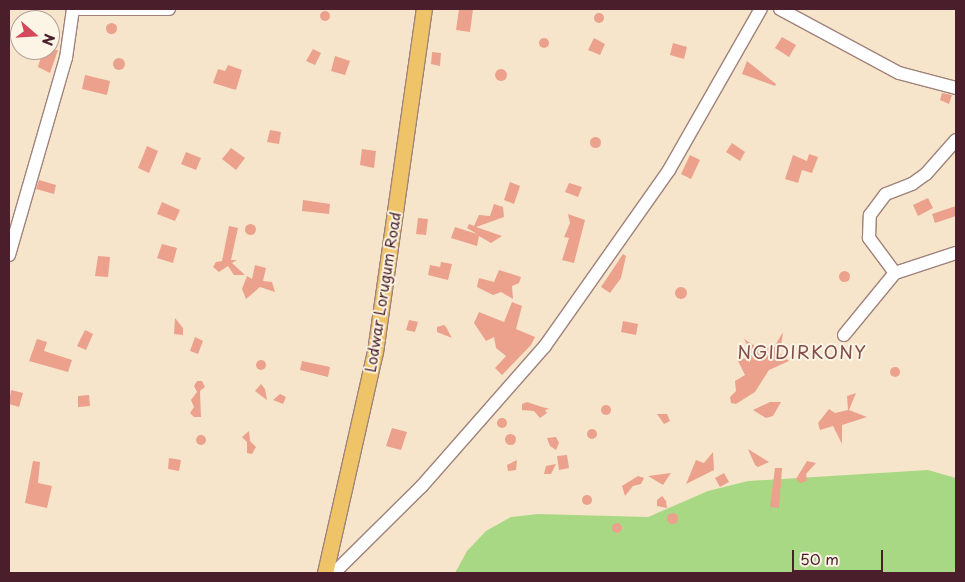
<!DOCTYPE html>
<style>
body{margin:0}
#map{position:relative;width:965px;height:582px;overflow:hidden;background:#f7e5cb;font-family:"Playpen Sans",sans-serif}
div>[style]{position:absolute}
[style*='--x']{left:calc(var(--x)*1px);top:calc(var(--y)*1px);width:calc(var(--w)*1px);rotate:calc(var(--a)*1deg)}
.green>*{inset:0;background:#a9d885}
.building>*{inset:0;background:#eba18c}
.round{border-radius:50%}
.roads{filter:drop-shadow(1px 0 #a0827b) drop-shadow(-1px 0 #a0827b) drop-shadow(0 1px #a0827b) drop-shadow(0 -1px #a0827b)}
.minor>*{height:12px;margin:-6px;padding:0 6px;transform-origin:6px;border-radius:6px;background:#fff}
.major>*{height:15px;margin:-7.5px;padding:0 7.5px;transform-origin:7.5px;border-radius:7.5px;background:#efc469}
span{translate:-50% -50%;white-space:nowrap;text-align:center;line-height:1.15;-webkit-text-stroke:4px #fcf5e5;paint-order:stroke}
.street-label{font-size:15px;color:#4a1f2b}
.quarter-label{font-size:18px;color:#824c4d;letter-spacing:1px}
.frame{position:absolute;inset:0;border:10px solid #4a1f2b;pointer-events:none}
.north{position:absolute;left:10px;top:10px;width:50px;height:50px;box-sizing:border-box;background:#fcf5e5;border:1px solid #b59f9b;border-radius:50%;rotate:109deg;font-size:14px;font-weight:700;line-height:20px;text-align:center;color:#4a1f2b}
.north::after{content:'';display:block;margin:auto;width:18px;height:22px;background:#d1495b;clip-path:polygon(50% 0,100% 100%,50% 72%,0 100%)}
.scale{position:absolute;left:792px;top:550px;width:91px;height:22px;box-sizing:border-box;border:2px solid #4a1f2b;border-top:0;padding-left:6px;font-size:15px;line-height:18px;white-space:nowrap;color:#4a1f2b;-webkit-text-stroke:4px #fcf5e5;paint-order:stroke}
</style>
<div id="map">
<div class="green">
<div style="clip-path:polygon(928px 470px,956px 478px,956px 573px,455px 573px,467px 551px,486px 531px,511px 517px,538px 514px,648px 517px,708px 491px,748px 481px)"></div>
</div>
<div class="building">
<div style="clip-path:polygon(459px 9px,473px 9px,470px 32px,456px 30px)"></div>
<div class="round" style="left:320px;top:11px;width:10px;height:10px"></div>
<div class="round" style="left:594px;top:13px;width:10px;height:10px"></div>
<div class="round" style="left:105.5px;top:22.5px;width:11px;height:11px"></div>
<div style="clip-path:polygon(782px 37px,796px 45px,789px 57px,775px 48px)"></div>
<div class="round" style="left:539px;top:38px;width:10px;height:10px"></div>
<div style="clip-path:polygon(594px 38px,605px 44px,600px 55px,588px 50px)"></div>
<div style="clip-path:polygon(673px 43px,687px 47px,684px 59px,670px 55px)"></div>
<div style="clip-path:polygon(313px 49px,321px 53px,315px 65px,306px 61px)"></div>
<div style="clip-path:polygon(43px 50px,58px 50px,50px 73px,38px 67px)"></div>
<div style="clip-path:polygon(432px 52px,441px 53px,440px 66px,431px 64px)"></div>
<div style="clip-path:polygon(335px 56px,350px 61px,345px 75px,331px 71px)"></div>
<div class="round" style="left:113px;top:58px;width:12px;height:12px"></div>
<div style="clip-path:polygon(747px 61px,776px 84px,775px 86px,742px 74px)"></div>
<div style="clip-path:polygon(228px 65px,242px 70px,236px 90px,213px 83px,218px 69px,225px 71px)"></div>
<div class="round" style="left:495px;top:69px;width:12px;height:12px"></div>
<div style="clip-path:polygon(85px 75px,110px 81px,107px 95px,82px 89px)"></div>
<div style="clip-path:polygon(942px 93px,952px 95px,949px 104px,940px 100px)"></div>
<div style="clip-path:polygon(270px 130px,281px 132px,279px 144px,267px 142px)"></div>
<div class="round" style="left:589.5px;top:136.5px;width:11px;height:11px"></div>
<div style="clip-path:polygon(732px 143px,745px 152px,740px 161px,726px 152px)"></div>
<div style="clip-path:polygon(147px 146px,158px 151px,149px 173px,138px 168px)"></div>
<div style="clip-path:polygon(231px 148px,245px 158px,236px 170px,222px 159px)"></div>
<div style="clip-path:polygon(362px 149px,376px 151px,374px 168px,360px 165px)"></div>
<div style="clip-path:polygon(186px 152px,201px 158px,196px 170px,181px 164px)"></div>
<div style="clip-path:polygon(809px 154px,818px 157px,812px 173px,802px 170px,798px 183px,785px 179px,793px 155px,807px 161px)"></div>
<div style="clip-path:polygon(690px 155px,700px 160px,691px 179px,681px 174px)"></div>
<div style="clip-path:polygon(39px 180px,56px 185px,54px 194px,36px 189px)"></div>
<div style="clip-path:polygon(510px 182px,520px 186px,514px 204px,504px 200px)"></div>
<div style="clip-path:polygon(569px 183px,582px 187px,578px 197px,565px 192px)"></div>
<div style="clip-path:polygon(928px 198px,933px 208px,918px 216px,913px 205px)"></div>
<div style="clip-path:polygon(303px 200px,330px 204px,329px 214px,302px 211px)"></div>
<div style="clip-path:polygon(162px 202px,180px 210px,175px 221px,157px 214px)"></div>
<div style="clip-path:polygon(494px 204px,503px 207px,504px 217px,476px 227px,502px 236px,491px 243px,479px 236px,477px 246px,451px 238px,455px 227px,477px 234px,467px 228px,469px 224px,474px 226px,479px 215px,490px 216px)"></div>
<div style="clip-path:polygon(956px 206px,956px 216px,935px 223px,932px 214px)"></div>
<div style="clip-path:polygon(568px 214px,585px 220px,574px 263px,562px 260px,569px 238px,564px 237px,570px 223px)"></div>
<div style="clip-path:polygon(418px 218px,428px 219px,426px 235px,416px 234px)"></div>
<div class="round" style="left:244.5px;top:223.5px;width:11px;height:11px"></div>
<div style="clip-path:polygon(229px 226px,238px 228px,231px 260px,237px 260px,232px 263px,245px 275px,234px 275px,228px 266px,219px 272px,213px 267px,216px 262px,222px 261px)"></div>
<div style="clip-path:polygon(162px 244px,177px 248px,173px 263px,157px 258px)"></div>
<div style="clip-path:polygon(623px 254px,626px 256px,621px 278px,610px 293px,601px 287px)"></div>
<div style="clip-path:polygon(98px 256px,110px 257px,108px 277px,95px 276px)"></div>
<div style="clip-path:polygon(441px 262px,452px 264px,448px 280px,428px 275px,430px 265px,440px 267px)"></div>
<div style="clip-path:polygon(255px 265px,266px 268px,263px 281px,272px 282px,275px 292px,260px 287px,246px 299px,242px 289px,247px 276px,252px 279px)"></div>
<div style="clip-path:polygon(499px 270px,521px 277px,519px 283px,512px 286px,513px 299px,501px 292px,493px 295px,477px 287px,479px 278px,494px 282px)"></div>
<div class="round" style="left:838.5px;top:270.5px;width:11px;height:11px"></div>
<div class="round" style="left:675px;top:287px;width:12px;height:12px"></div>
<div style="clip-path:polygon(512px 302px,522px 306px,516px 329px,535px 337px,531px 345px,502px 375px,495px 368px,506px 356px,496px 348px,494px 337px,486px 341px,474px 323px,479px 312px,504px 322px)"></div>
<div style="clip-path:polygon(175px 318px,183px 328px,183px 335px,174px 334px)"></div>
<div style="clip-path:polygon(409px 320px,418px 322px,415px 332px,406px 330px)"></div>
<div style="clip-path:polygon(623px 321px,638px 324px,636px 335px,621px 332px)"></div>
<div style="clip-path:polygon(444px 325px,446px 327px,452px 338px,437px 332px,437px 327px)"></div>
<div style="clip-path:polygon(85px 330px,93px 334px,86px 350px,77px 346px)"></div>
<div style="clip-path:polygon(783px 332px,780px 353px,789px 361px,769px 370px,755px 392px,736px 404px,731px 403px,730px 397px,736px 391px,735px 381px,745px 375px,738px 361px,752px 355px,744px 339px,758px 348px,762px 345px,773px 349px)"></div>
<div style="clip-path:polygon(195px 337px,203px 341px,198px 354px,190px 351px)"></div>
<div style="clip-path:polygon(37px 339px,47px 342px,44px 351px,72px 360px,68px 372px,29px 361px)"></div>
<div class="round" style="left:256px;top:360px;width:10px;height:10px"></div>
<div style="clip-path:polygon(302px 361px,330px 367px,328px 377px,300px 370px)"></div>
<div class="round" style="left:890px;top:367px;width:10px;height:10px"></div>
<div style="clip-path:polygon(197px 381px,202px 381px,205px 387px,200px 391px,201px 417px,194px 417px,190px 413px,194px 407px,191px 400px,197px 392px,194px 386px)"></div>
<div style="clip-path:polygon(261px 384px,265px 389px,267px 400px,255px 391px)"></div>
<div style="clip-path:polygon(11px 390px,23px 393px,19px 407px,9px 404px)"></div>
<div style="clip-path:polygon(856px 393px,849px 410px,867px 417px,842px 425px,842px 444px,833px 426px,820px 430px,818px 423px,829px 409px,835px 413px,848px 410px,847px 396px)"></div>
<div style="clip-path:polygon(280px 394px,286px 397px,283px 404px,273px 400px)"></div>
<div style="clip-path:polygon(89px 395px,90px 406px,78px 407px,78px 396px)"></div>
<div style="clip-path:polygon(527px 402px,542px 407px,550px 409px,545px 410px,547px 413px,540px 418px,534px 411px,522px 410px,522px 404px)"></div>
<div style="clip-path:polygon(770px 402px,781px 402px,773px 416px,766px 418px,753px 410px)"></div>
<div class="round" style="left:601px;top:405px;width:10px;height:10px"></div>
<div style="clip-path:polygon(657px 414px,667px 414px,670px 421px,664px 424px)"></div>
<div class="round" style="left:497px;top:418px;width:10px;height:10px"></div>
<div style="clip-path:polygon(392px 428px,407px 432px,401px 450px,386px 446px)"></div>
<div class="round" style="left:587px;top:429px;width:10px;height:10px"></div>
<div style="clip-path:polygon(249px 431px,250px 441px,256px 447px,252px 454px,247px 453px,247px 442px,242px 437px)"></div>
<div class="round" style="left:504.5px;top:433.5px;width:11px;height:11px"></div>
<div class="round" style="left:196px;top:435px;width:10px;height:10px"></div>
<div style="clip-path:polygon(556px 437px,559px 443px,556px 450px,550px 446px,547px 438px)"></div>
<div style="clip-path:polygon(748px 449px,769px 462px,758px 467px,755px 465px)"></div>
<div style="clip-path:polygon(713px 452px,714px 470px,686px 484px,696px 460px,704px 463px)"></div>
<div style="clip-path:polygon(567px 455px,569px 468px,559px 470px,557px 456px)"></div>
<div style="clip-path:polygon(169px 458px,181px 460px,179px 471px,168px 469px)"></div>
<div style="clip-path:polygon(517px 460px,516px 470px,508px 471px,507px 465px)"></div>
<div style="clip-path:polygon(33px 461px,40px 462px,38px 483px,52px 486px,47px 508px,25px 503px)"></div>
<div style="clip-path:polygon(807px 461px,816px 463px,806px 474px,807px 481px,800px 483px,796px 479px)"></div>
<div style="clip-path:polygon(556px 464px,551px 474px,544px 474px,546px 466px)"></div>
<div style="clip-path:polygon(775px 468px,782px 468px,779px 508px,770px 507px)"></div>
<div style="clip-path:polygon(671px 473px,663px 485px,648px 476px)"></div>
<div style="clip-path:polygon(724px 473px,729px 482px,720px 487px,715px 478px)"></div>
<div style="clip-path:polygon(638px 476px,644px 478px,641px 484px,633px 486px,625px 496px,622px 486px)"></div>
<div class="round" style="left:582px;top:495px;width:10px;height:10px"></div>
<div style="clip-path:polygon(662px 496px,666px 501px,667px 508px,657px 506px,657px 500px)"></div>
<div class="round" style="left:666.5px;top:512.5px;width:11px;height:11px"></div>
<div class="round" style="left:612px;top:523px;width:10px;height:10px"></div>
</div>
<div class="roads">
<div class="minor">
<div style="--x:73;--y:9;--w:96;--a:0"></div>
<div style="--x:780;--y:9;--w:135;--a:28.3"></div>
<div style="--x:899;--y:73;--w:59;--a:14.7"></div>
<div style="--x:9;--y:255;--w:205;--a:-73.9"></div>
<div style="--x:66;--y:58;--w:49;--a:-81.9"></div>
<div style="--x:895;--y:273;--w:44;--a:-126.6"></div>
<div style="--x:869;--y:238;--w:23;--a:-88"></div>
<div style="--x:870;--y:215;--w:26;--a:-53"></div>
<div style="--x:886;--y:194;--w:28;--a:-21"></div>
<div style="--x:912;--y:184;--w:17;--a:-36"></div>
<div style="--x:926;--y:174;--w:45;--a:-48.6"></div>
<div style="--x:844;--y:335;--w:80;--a:-50.6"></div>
<div style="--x:895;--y:273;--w:64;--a:-18.2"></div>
<div style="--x:334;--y:573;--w:124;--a:-44.7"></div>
<div style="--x:422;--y:486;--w:186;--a:-48.7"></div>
<div style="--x:545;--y:346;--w:215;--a:-54.8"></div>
<div style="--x:669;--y:170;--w:185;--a:-60.3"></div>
</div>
<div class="major">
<div style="--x:325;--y:573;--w:227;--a:-77.3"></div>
<div style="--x:375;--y:352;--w:346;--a:-81.9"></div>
</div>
</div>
<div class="street-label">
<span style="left:382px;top:292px;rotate:-81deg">Lodwar Lorugum Road</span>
</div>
<div class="quarter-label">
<span style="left:802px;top:352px">NGIDIRKONY</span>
</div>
<div class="frame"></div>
<div class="north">N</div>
<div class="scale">50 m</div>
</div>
